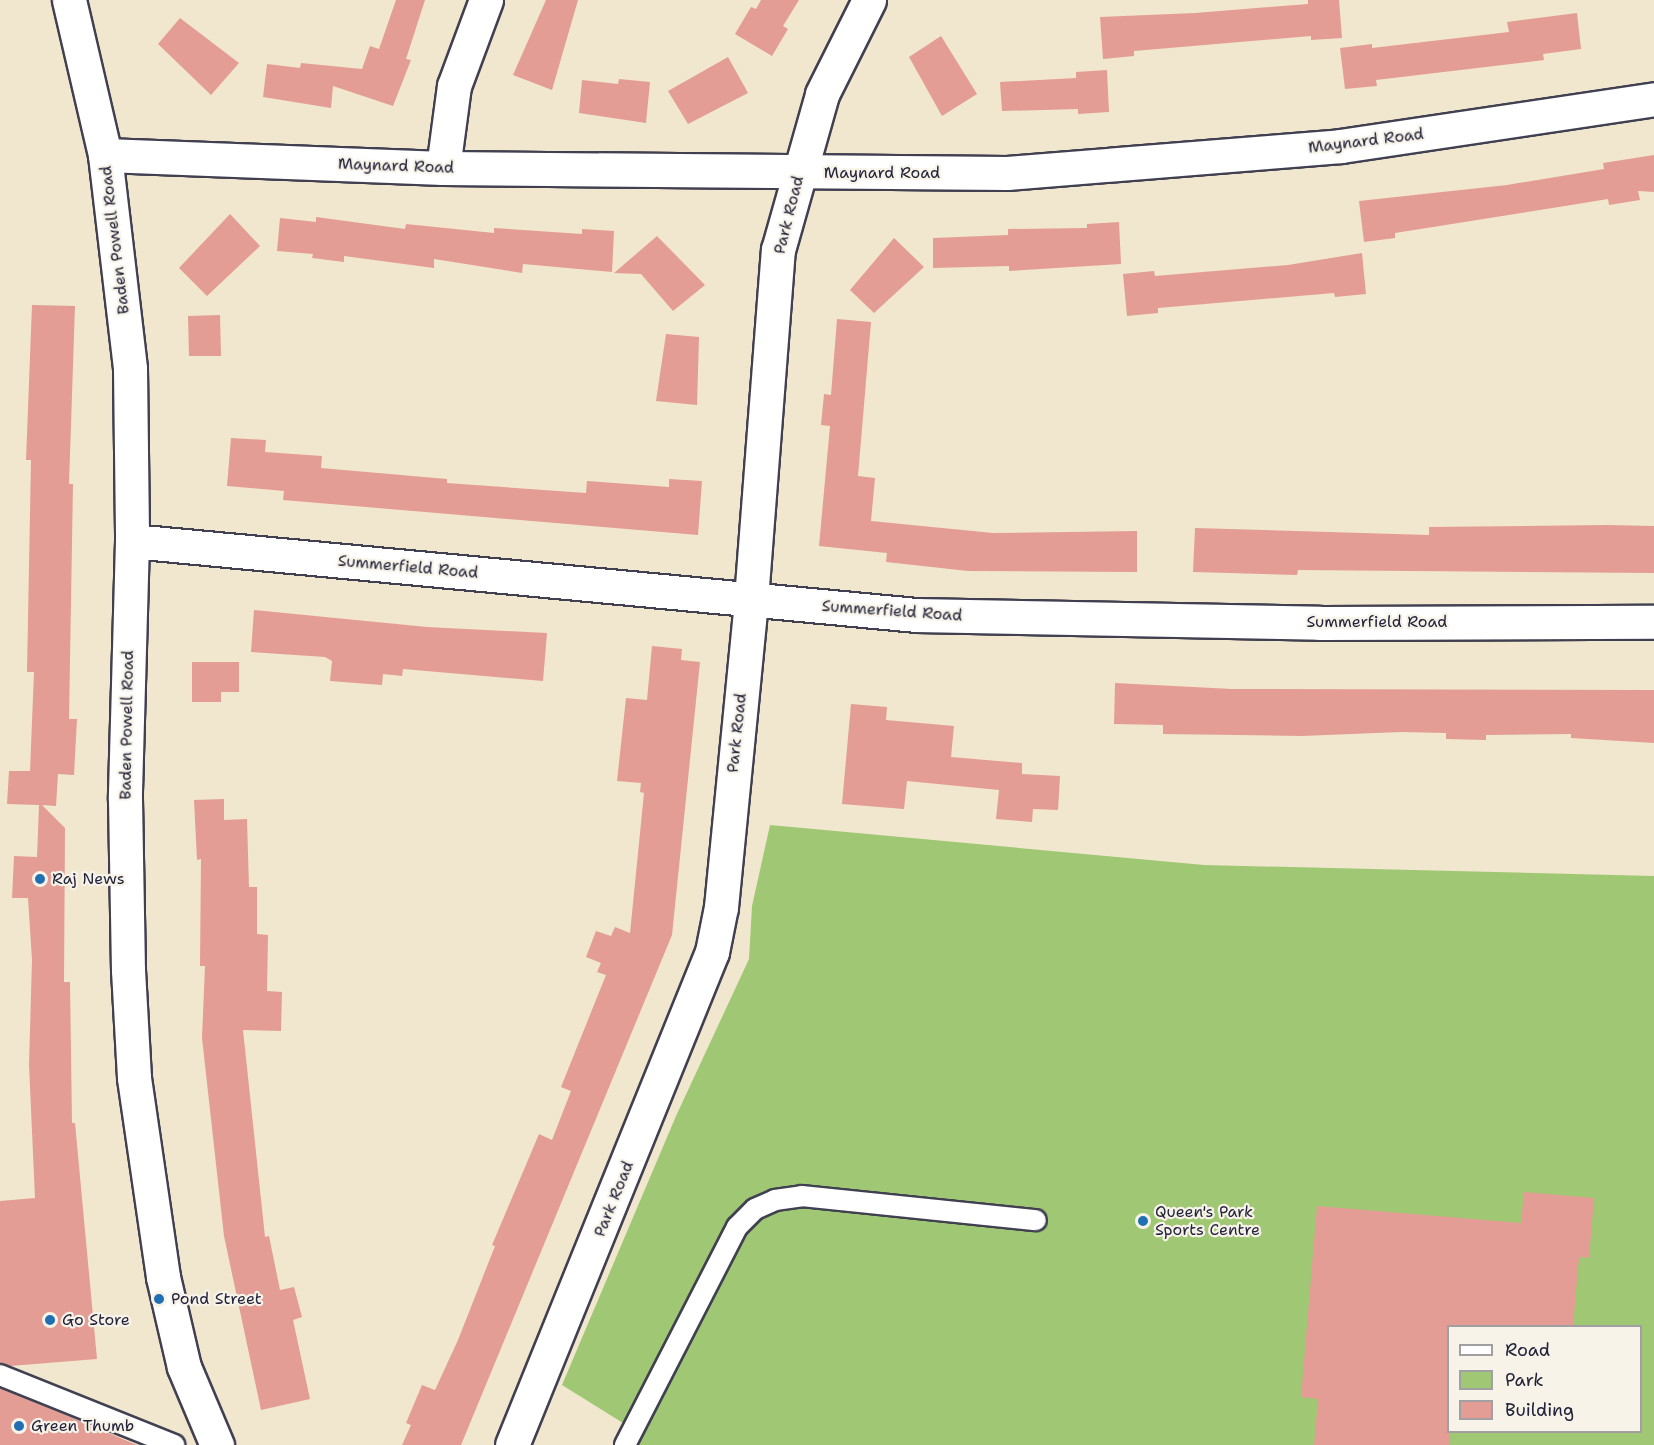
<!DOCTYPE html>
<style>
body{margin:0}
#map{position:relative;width:1654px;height:1445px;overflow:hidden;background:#f1e7ce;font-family:"Shantell Sans",sans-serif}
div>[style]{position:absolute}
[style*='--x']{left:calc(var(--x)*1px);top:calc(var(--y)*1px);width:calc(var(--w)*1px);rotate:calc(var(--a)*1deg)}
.green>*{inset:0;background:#a0c874}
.building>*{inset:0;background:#e39d94}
.roads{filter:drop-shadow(2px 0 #414051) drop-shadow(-2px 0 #414051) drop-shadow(0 2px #414051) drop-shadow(0 -2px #414051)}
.service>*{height:20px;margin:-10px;padding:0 10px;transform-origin:10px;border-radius:10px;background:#fff}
.minor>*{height:33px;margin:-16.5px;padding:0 16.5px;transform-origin:16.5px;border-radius:16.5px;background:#fff}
.tertiary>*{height:33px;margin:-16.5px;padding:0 16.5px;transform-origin:16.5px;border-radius:16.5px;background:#fff}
.dots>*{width:16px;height:16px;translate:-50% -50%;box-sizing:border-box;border:3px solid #f7f3e8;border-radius:50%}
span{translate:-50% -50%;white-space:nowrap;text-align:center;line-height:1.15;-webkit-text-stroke:4.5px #f7f3e8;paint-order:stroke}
.street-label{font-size:16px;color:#22223b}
.poi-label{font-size:16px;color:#22223b}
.left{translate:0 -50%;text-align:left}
.legend{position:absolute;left:1447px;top:1325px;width:195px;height:108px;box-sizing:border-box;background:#f7f3e8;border:2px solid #a29fa3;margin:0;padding:8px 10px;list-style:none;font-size:18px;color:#22223b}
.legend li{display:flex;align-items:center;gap:12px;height:30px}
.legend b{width:30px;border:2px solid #a29fa3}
</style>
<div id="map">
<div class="green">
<div style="clip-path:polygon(evenodd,770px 825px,1204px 865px,1654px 876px,1654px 1445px,630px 1445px,631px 1428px,562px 1385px,676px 1116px,749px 959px,752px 906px,770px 825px,1448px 1326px,1640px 1326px,1640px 1432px,1448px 1432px,1448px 1326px)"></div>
</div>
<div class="building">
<div style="clip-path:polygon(396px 0,425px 0,406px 59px,411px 60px,393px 106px,333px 86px,331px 108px,263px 97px,267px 64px,300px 68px,301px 63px,362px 69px,370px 46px,379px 49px)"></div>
<div style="clip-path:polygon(546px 0,578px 0,552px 90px,513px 75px)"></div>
<div style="clip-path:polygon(761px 0,799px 0,783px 26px,788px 29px,772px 56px,735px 34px,751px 7px,756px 9px)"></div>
<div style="clip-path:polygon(1308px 0,1339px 0,1342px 38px,1311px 40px,1311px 36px,1134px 51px,1134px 56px,1103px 59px,1100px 17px,1195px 13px,1308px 4px)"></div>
<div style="clip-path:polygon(1577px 13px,1581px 49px,1543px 54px,1544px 60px,1376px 80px,1377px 86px,1345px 89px,1340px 48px,1372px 44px,1372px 48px,1509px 32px,1507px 22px)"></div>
<div style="clip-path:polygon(180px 18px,239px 63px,211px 95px,158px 44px)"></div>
<div style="clip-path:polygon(941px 36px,977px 94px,942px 116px,909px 57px)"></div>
<div style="clip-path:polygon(728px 57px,748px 93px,688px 124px,668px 91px)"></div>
<div style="clip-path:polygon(1107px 70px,1109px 112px,1078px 114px,1078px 109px,1002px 111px,1000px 82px,1076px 78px,1076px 72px)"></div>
<div style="clip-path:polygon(619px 79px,650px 82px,646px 123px,579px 113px,582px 80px,618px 84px)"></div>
<div style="clip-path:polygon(1654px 155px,1654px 192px,1638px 191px,1640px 200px,1609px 205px,1608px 199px,1571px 205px,1395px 233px,1395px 238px,1364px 242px,1359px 201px,1507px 185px,1604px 169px,1603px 163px)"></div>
<div style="clip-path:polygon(230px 214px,260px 246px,207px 296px,179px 268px)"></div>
<div style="clip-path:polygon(316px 217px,405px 229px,406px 224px,494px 233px,494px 228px,582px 234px,582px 229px,614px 231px,612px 272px,523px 264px,522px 273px,434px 259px,434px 268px,344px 256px,344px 262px,312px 258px,313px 254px,277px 251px,280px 218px,316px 222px)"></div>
<div style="clip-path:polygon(1119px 222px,1121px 264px,1009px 271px,1009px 266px,933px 268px,933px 238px,1008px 235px,1008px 229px,1087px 228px,1087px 224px)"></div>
<div style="clip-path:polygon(657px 236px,705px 285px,673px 311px,641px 274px,614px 273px)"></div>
<div style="clip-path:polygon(894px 238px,924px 267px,874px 313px,850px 290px)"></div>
<div style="clip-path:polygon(1362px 253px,1366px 294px,1335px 297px,1334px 293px,1158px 308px,1158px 313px,1127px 316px,1123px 274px,1154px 271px,1155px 276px,1288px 265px)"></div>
<div style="clip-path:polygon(32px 305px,75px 306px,69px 484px,73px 484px,69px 719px,77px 719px,74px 775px,58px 774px,56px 806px,42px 805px,65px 828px,64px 982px,70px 982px,72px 1123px,75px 1123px,97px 1359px,10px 1366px,0 1363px,0 1201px,35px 1198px,29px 1065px,32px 960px,28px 898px,12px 898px,14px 856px,37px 857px,39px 805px,7px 804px,9px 771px,30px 771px,34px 672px,27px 672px,31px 460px,26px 460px)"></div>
<div style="clip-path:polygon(220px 315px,221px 356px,189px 356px,188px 316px)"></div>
<div style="clip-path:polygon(837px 319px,871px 322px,858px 476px,875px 478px,871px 521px,993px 533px,1137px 531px,1137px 572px,968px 571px,886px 562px,887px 553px,819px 546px,830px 426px,821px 425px,824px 394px,831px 395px)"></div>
<div style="clip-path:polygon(666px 334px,699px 337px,697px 405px,656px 401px)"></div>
<div style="clip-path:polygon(231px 438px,266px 440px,265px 452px,322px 456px,321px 468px,447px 479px,447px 483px,586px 493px,587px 481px,669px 487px,669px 479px,702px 481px,698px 535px,283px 500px,284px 491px,227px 486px)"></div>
<div style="clip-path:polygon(1606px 525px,1654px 526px,1654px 573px,1298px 570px,1297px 575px,1193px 572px,1195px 528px,1429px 535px,1429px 527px)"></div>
<div style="clip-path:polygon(254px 610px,427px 627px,547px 633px,543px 681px,403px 669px,402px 676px,383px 674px,382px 685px,330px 681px,332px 661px,325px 657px,251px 652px)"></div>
<div style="clip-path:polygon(652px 646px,682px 649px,681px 660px,700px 662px,672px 935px,461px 1445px,402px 1445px,411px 1425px,406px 1423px,422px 1385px,435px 1390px,458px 1340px,495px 1246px,492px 1245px,539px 1134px,552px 1140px,571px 1091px,561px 1087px,606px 975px,597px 972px,601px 963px,586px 957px,596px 931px,611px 936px,615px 927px,630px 933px,644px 793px,640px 792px,641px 783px,617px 781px,626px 698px,647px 700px)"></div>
<div style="clip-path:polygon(192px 662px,239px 662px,239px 692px,221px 692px,221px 702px,192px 702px)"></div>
<div style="clip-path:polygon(1115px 683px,1232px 689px,1654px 690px,1654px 743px,1571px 738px,1571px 734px,1486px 735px,1486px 740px,1446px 739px,1446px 733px,1401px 732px,1302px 736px,1163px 734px,1163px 725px,1114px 724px)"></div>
<div style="clip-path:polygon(851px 704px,887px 707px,886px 720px,954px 726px,951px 757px,1022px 763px,1022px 774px,1060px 776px,1058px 810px,1033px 809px,1032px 822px,996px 819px,999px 790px,907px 781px,904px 809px,842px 804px)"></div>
<div style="clip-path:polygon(224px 799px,224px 820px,247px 819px,249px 887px,257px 887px,257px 934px,268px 935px,267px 991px,282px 992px,281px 1031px,243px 1030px,265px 1237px,269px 1236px,280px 1290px,294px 1287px,302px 1317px,293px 1320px,310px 1399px,261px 1410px,224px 1236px,202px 1038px,205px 966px,200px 966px,201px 859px,197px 860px,194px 800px)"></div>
<div style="clip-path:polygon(1524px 1192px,1594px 1198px,1589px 1258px,1579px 1257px,1573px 1326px,1449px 1326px,1449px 1445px,1314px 1445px,1318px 1399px,1301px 1397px,1317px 1206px,1521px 1223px)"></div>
<div style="clip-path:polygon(0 1388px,56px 1411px,137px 1445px,0 1445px)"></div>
</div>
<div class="roads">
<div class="service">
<div style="--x:0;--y:1375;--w:188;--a:21.9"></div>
<div style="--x:625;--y:1445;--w:245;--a:-62.8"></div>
<div style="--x:737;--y:1227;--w:25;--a:-45"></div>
<div style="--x:755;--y:1209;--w:22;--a:-24"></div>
<div style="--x:775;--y:1200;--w:27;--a:-8"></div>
<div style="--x:802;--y:1196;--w:235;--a:5.9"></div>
</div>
<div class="minor">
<div style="--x:105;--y:155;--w:338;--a:2.2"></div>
<div style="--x:443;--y:168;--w:564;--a:0.51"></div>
<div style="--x:1007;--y:173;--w:335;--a:-4.6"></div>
<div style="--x:1341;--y:146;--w:317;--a:-8.5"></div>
<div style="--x:443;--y:168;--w:83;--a:-82.4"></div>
<div style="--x:454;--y:86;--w:92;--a:-69.6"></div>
<div style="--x:132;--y:541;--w:787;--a:5.39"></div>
<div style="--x:916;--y:615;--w:404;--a:1.1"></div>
<div style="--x:1320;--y:623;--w:334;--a:-0.2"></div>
</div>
<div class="tertiary">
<div style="--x:69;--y:0;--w:159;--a:76.9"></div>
<div style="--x:105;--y:155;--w:215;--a:83.3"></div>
<div style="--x:130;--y:369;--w:172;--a:89.3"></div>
<div style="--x:132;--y:541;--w:258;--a:91.6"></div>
<div style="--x:125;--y:799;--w:171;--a:89"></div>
<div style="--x:128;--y:970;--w:108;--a:86.8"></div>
<div style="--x:134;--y:1078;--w:201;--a:81.7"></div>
<div style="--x:163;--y:1277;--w:92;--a:76.9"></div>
<div style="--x:184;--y:1367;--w:85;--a:67.1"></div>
<div style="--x:512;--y:1445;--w:532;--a:-67.92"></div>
<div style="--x:712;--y:952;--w:46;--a:-78.7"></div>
<div style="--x:721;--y:907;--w:309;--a:-84.4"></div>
<div style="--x:751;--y:599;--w:350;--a:-85.6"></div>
<div style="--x:778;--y:250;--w:162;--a:-74.2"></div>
<div style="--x:822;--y:94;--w:105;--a:-63.4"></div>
</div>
</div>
<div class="dots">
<div style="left:40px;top:879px;background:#1f6fb2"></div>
<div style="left:1143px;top:1221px;background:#1f6fb2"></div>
<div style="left:159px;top:1299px;background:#1f6fb2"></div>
<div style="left:50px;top:1320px;background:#1f6fb2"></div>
<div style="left:19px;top:1426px;background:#1f6fb2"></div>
</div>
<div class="street-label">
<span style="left:1366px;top:141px;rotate:-7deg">Maynard Road</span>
<span style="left:396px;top:166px;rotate:2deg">Maynard Road</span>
<span style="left:882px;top:173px">Maynard Road</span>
<span style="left:789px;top:215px;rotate:-76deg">Park Road</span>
<span style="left:115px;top:240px;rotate:-97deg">Baden Powell Road</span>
<span style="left:408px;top:567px;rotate:5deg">Summerfield Road</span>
<span style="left:892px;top:611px;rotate:4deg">Summerfield Road</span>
<span style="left:1377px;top:622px">Summerfield Road</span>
<span style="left:127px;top:725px;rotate:-89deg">Baden Powell Road</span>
<span style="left:737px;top:733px;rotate:-84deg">Park Road</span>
<span style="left:614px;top:1199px;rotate:-68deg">Park Road</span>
</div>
<div class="poi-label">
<span class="left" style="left:52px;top:879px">Raj News</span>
<span class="left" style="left:1155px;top:1221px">Queen's Park<br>Sports Centre</span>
<span class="left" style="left:171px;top:1299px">Pond Street</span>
<span class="left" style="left:62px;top:1320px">Go Store</span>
<span class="left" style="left:31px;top:1426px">Green Thumb</span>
</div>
<ul class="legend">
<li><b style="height:8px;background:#fff"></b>Road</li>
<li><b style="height:16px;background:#a0c874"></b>Park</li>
<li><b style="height:16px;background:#e39d94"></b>Building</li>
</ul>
</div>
